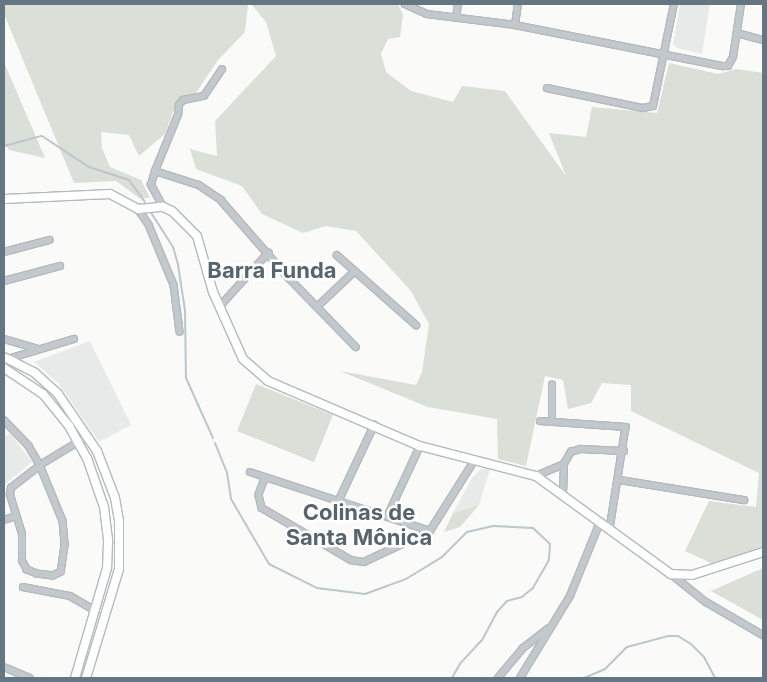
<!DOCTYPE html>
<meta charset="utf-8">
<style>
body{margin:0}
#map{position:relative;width:767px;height:682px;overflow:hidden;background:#fafaf8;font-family:Inter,sans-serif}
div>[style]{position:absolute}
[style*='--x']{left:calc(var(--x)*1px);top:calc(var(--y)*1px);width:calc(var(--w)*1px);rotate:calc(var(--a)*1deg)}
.built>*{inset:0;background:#e8e9e9}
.green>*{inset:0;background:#dadfd7}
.stream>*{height:2px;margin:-1px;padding:0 1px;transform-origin:1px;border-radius:1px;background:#bbc7cb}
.roads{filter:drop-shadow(1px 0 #b3babf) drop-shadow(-1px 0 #b3babf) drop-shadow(0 1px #b3babf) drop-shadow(0 -1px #b3babf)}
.street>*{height:5.5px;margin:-2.75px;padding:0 2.75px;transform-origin:2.75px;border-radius:2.75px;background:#c3c8cc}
.secondary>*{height:8px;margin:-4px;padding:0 4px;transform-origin:4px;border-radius:4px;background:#fff}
span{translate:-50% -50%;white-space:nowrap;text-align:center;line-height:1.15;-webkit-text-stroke:5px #fff;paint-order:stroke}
.district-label{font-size:22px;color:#57646e;font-weight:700}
.frame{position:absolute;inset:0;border:5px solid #657683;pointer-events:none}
</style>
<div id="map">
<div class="built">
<div style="clip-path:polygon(680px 4px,710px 4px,702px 54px,677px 48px,673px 44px)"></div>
<div style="clip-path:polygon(90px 341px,131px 425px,99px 442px,58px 383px,34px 362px)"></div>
<div style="clip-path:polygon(10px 433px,32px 462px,4px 485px,4px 437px)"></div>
<div style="clip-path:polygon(482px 468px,490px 469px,479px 505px,453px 513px,472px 478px)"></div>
</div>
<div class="green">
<div style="clip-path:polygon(4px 4px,248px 4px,245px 32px,218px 60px,196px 93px,178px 99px,165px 134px,139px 156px,129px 135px,101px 132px,102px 148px,110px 167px,141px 180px,150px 198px,139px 198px,116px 181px,74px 183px,4px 14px)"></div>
<div style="clip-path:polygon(251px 4px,398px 4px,403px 15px,400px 37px,388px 39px,381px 54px,386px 72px,411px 91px,453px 102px,462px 86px,505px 91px,566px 176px,549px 133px,586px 137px,592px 107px,657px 113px,669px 63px,718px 74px,737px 69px,763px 73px,763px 547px,713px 564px,685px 551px,709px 501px,756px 507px,759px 473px,631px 411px,631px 385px,602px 383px,591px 403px,568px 409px,563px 380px,545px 376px,526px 466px,498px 459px,497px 419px,428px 407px,340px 371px,416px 385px,422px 372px,429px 324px,411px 291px,356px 231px,326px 226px,303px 233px,262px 214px,242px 186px,196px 169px,190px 149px,217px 156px,215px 121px,276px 56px,266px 22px)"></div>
<div style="clip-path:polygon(4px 62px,45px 158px,9px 150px,4px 143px)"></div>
<div style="clip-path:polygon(256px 384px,333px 415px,314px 462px,237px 431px)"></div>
<div style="clip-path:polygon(479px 505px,460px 527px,444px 532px,453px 513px)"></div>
<div style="clip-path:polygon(763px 568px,763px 620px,711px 591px)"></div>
</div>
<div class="stream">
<div style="--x:4;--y:146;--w:39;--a:-15"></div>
<div style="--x:42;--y:136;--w:56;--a:33.4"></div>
<div style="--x:89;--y:167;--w:42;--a:18"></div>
<div style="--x:129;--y:180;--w:27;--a:54"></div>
<div style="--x:150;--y:211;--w:43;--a:57.4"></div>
<div style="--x:173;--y:247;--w:19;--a:74"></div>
<div style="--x:178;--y:265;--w:46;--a:81.2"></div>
<div style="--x:185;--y:310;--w:68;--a:89.2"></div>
<div style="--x:186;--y:378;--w:66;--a:65.8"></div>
<div style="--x:215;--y:443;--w:32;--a:68"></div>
<div style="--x:227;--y:473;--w:26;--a:81"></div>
<div style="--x:231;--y:499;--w:75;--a:59.7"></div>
<div style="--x:269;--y:564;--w:54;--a:26.6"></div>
<div style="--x:317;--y:588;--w:48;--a:7.1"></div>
<div style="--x:365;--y:594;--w:44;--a:-20.1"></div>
<div style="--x:406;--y:579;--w:42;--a:-31.4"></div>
<div style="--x:442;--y:557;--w:35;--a:-45"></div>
<div style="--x:467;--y:532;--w:27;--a:-13"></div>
<div style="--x:493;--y:526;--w:40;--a:2.9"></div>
<div style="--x:533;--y:528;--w:23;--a:43"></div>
<div style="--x:550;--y:544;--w:16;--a:94"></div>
<div style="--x:549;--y:560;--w:32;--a:120"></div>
<div style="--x:533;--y:588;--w:14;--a:141"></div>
<div style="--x:522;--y:597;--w:16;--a:165"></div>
<div style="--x:507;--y:601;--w:15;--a:132"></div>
<div style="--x:497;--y:612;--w:32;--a:118"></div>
<div style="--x:482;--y:640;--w:33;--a:133"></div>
<div style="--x:460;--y:664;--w:16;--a:120"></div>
<div style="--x:584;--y:678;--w:23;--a:-23"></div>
<div style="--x:605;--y:669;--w:31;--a:-45"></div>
<div style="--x:627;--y:647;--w:42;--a:-15"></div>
<div style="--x:668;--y:636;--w:10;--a:0"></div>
<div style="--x:678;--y:636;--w:15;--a:32"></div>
<div style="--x:691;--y:644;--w:18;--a:45"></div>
<div style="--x:704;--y:657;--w:24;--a:62"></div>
</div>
<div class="roads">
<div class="street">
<div style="--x:405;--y:4;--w:24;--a:24"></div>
<div style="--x:427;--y:14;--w:89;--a:7.1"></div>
<div style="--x:515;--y:25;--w:212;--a:11.2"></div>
<div style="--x:723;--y:66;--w:5;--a:0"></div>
<div style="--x:728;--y:66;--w:10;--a:-61"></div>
<div style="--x:733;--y:57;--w:54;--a:-81.4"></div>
<div style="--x:456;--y:18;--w:14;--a:-82"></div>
<div style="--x:515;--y:25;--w:21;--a:-82"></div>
<div style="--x:737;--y:33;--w:27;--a:15"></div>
<div style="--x:547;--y:88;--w:98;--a:11.8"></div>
<div style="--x:643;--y:108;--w:10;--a:-11"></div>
<div style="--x:653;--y:106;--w:104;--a:-78.4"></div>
<div style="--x:155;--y:171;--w:61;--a:-67.7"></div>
<div style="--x:178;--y:115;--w:10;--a:-84"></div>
<div style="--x:179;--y:105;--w:6;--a:-51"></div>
<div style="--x:183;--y:100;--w:21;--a:-11"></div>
<div style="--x:204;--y:96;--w:32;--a:-56"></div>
<div style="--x:163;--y:207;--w:25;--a:-119"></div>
<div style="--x:151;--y:185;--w:15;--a:-74"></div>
<div style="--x:155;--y:171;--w:46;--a:17.7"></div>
<div style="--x:199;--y:185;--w:27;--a:34"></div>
<div style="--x:221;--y:200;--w:101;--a:49"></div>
<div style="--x:287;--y:276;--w:99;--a:45.8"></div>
<div style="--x:138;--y:209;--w:19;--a:55"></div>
<div style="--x:149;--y:225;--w:65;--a:67.4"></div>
<div style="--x:174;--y:285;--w:47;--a:82.7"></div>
<div style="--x:4;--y:252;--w:47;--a:-14.9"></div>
<div style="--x:337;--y:255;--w:106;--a:41.5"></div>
<div style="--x:4;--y:281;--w:58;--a:-15"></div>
<div style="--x:220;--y:306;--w:72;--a:-47.8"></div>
<div style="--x:317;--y:307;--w:51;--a:-43.4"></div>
<div style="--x:4;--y:339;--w:35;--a:16"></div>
<div style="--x:5;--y:360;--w:72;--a:-16.9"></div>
<div style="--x:4;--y:420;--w:36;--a:46"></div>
<div style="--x:29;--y:446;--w:22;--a:60"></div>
<div style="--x:40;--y:465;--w:61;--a:67.7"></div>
<div style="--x:63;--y:521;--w:24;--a:85"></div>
<div style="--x:65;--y:545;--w:27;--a:98"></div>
<div style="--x:61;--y:572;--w:9;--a:153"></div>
<div style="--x:53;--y:576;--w:16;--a:-173"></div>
<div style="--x:37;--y:574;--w:11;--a:-158"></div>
<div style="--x:27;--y:570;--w:10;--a:-119"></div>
<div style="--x:22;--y:561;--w:27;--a:-90"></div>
<div style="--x:22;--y:534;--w:41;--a:-107.1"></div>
<div style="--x:10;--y:495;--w:7;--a:-82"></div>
<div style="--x:11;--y:488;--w:37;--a:-38"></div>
<div style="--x:40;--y:465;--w:56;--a:-31.1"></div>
<div style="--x:540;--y:421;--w:86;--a:4"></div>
<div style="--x:626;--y:427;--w:103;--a:98.9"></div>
<div style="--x:552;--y:422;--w:37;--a:-90"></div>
<div style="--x:250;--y:472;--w:189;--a:18.1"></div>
<div style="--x:536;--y:476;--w:30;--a:-23"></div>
<div style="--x:265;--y:479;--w:17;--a:111"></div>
<div style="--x:259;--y:495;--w:13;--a:77"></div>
<div style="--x:262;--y:508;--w:103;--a:30.3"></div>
<div style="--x:351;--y:560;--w:13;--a:9"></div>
<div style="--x:364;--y:562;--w:73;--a:-25.2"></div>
<div style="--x:430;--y:531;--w:83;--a:-57.8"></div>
<div style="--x:620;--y:480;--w:126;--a:9.2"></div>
<div style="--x:563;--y:493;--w:29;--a:-88"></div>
<div style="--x:564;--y:464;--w:14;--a:-60"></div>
<div style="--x:571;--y:452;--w:10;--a:-17"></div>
<div style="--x:581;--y:449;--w:43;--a:2.7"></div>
<div style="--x:338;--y:502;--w:85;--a:-64.9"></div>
<div style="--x:387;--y:517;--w:78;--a:-65.1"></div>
<div style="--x:4;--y:520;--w:13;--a:-18"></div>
<div style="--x:671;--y:574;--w:45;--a:38.7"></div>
<div style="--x:706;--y:602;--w:66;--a:30.1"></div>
<div style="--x:23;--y:587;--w:48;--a:10.8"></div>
<div style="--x:70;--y:596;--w:30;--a:30"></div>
<div style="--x:4;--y:667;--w:28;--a:23"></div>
<div style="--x:498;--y:678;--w:38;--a:-50"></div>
<div style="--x:522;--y:649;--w:33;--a:-38"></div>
<div style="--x:520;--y:678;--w:96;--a:-58.6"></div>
<div style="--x:570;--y:596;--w:80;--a:-67.9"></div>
</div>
<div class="secondary">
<div style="--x:4;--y:199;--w:106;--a:-2.7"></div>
<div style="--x:110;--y:194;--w:32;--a:28"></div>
<div style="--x:138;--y:209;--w:25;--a:-5"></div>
<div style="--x:163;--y:207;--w:10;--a:24"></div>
<div style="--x:172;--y:211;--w:35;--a:45"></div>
<div style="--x:197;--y:236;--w:58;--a:74.1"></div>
<div style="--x:213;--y:292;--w:73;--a:65.9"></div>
<div style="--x:243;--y:359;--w:33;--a:41"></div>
<div style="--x:268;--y:381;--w:165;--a:23.2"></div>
<div style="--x:420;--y:446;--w:120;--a:14.5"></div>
<div style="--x:536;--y:476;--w:167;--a:36"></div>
<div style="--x:671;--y:574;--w:21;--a:3"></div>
<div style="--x:692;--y:575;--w:75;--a:-17.9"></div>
<div style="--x:4;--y:357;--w:35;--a:27"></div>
<div style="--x:35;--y:373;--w:31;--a:42"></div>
<div style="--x:58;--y:394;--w:69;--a:55.6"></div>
<div style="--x:97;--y:451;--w:50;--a:69"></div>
<div style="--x:115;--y:498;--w:23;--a:80"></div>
<div style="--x:119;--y:521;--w:48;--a:90"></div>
<div style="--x:119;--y:569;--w:114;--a:106.8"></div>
<div style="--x:4;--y:368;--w:47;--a:33.7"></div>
<div style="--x:43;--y:394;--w:41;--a:50.9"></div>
<div style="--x:69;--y:426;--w:37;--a:61"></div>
<div style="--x:87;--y:458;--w:52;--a:70.9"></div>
<div style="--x:104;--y:507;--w:35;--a:83"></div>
<div style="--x:108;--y:542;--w:26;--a:92"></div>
<div style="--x:107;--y:568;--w:115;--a:106.2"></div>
</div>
</div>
<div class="district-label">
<span style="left:272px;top:271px">Barra Funda</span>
<span style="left:359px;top:525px">Colinas de<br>Santa Mônica</span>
</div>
<div class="frame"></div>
</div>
